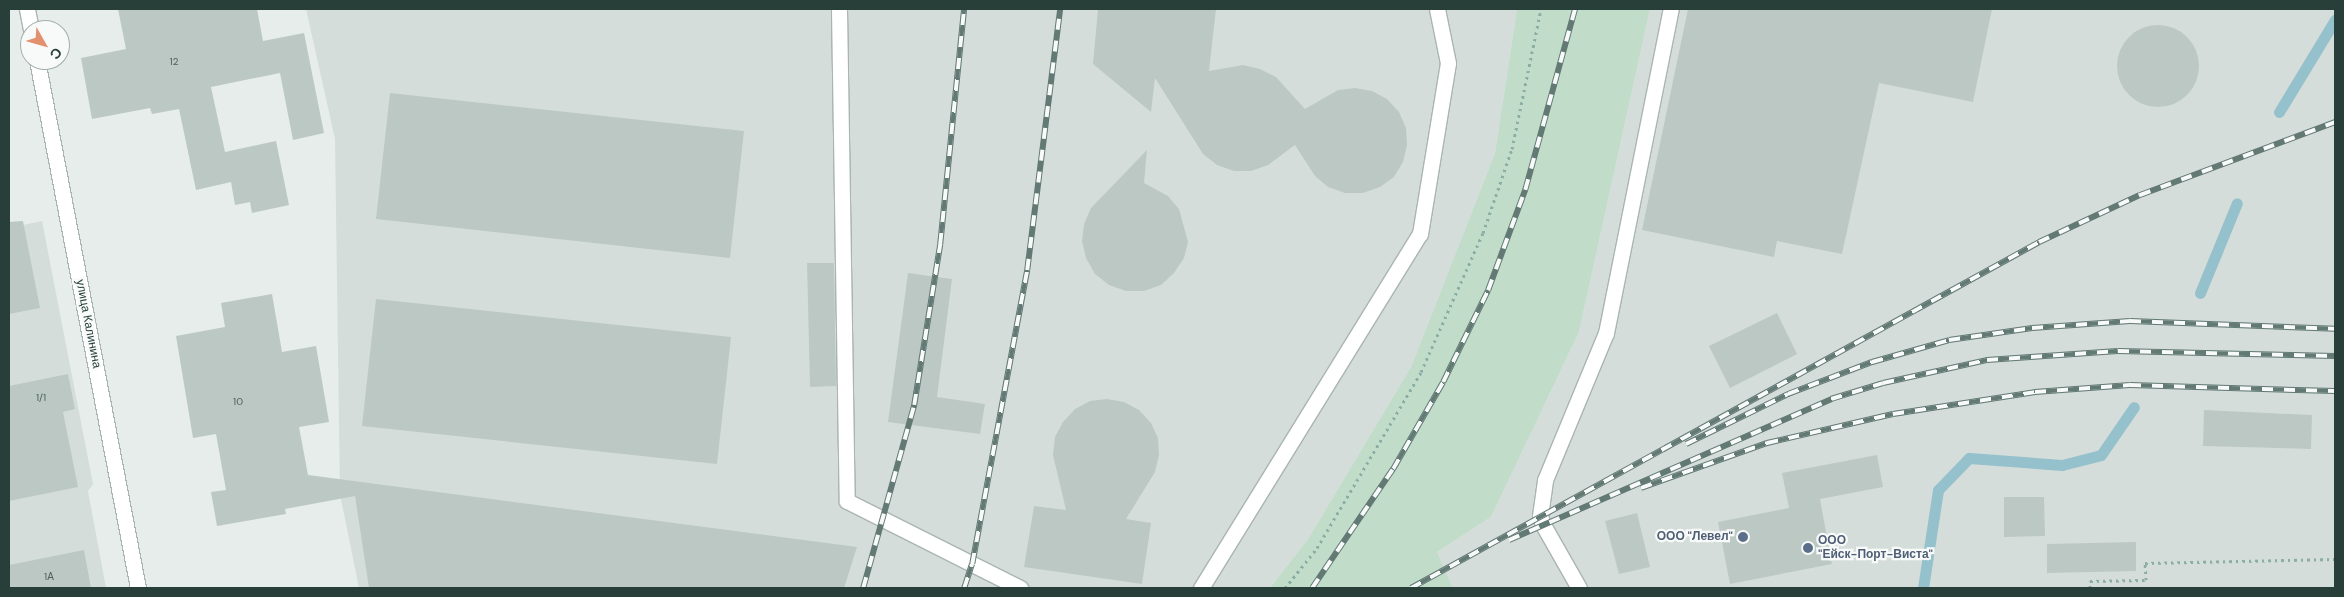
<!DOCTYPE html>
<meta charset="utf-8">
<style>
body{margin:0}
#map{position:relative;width:2344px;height:597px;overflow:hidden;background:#e6edeb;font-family:"DM Sans",sans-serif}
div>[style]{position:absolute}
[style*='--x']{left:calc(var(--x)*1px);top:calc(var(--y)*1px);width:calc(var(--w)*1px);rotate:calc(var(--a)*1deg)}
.built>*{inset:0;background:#d5ddda}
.green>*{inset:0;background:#c2dcca}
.stream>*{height:11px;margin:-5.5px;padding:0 5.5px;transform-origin:5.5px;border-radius:5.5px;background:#95c1cc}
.building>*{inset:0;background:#bcc8c4}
.round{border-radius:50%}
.path>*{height:3px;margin-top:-1.5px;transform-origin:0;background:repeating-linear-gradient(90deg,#8aada4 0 2.5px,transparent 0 6.5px)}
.roads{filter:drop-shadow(1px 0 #a9b5b2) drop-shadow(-1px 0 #a9b5b2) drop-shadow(0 1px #a9b5b2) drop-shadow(0 -1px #a9b5b2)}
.minor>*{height:15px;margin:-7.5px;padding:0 7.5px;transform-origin:7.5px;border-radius:7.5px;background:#fff}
.rail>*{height:5.5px;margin-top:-2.75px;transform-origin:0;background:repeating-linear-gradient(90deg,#f7faf9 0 11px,#627974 0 22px);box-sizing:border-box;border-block:1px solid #627974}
.dots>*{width:14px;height:14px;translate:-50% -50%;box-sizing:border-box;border:2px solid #f7faf9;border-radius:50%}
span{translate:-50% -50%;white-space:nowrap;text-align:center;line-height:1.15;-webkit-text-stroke:4.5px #f7faf9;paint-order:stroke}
.number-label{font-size:10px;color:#4c605c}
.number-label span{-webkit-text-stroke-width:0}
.street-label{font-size:12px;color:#273e39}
.service-label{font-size:12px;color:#4e5e75;font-weight:700}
.right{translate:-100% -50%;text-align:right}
.left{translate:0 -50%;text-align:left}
.frame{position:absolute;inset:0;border:10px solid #273e39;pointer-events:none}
.north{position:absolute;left:20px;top:20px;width:50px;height:50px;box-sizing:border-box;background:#f7faf9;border:1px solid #a4afac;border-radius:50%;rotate:128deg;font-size:14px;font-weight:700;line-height:20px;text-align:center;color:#273e39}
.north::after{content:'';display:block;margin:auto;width:18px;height:22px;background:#e3906f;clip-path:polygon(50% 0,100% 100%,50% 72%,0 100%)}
</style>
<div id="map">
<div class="built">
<div style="clip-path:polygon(306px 9px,1517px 9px,1495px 153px,1411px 367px,1308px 539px,1270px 588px,359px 588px,340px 494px,335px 139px)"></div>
<div style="clip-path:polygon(1650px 9px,2335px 9px,2335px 588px,1453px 588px,1437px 552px,1491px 517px,1579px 332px)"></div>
<div style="clip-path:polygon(42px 221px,93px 484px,88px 491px,106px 588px,9px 588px,9px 228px)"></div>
</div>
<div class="green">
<div style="clip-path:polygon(1517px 9px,1650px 9px,1579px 332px,1491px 517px,1437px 552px,1453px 588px,1270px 588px,1308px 539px,1411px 367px,1495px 153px)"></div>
</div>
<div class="stream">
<div style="--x:2279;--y:112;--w:108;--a:-58.7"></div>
<div style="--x:2200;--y:293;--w:97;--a:-67.7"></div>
<div style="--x:1923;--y:588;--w:99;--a:-81.3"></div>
<div style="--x:1938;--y:490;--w:45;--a:-45.9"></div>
<div style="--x:1969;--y:458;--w:93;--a:4.3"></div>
<div style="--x:2062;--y:465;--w:40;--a:-14.4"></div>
<div style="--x:2101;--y:455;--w:58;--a:-55.5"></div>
</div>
<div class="building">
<div style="clip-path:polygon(118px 9px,257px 9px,263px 41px,304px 33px,324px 133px,293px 140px,280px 73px,211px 87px,225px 152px,276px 141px,289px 205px,252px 213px,250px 202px,235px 205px,231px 182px,196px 190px,179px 109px,152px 114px,150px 108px,92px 119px,81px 58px,126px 49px)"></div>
<div style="clip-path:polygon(1098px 9px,1216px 9px,1209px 71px,1243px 65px,1260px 69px,1276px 77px,1305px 109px,1338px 90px,1355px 88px,1372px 91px,1387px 99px,1399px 112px,1406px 128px,1407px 145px,1403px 162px,1394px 177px,1380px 187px,1363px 193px,1345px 193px,1328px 187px,1315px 176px,1295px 145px,1268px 165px,1251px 171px,1234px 171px,1217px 165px,1203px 154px,1155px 78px,1151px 112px,1093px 64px)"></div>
<div style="clip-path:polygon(1688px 9px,1992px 9px,1973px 102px,1879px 83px,1842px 254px,1777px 241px,1774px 257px,1642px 230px)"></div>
<div class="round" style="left:2117px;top:25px;width:82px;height:82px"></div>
<div style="clip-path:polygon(390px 93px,744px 131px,730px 258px,376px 219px)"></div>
<div style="clip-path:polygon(1147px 150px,1144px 183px,1168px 196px,1179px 209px,1188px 242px,1184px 258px,1174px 273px,1161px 285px,1144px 291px,1126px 291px,1109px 285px,1095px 274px,1086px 258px,1082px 241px,1084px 224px,1091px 208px)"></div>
<div style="clip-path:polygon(23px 221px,40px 308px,9px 314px,9px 222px)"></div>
<div style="clip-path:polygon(807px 263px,834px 263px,836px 386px,810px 387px)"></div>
<div style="clip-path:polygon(908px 273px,952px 279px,937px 397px,985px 404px,980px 434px,888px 422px)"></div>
<div style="clip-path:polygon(272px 294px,282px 352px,316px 346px,329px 422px,299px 427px,308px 475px,857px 547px,844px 588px,369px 588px,355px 496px,285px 509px,286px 514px,217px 526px,211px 492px,226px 490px,216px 434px,193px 438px,176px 336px,225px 327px,221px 303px)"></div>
<div style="clip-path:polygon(376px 299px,731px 337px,717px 464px,362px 426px)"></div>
<div style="clip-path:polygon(1777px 313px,1797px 354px,1730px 388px,1709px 346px)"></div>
<div style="clip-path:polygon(68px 374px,75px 409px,63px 412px,78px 487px,9px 501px,9px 386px)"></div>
<div style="clip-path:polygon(1107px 399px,1124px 402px,1139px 410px,1151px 423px,1158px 438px,1159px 455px,1155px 472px,1126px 519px,1151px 523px,1142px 584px,1024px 567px,1034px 506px,1066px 510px,1053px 455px,1055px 437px,1063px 422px,1075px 409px,1090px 401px)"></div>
<div style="clip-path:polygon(2204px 410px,2312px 415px,2311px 449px,2203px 446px)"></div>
<div style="clip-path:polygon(1877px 455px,1883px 487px,1820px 499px,1832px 564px,1730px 584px,1718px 522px,1789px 508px,1782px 473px)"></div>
<div style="clip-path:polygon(2004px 497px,2044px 497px,2045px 536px,2004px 537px)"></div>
<div style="clip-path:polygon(1637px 513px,1650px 567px,1619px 574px,1605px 521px)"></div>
<div style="clip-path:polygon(2136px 542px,2136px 571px,2047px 573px,2047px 544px)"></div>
<div style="clip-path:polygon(84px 550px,91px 588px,9px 588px,9px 565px)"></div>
</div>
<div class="path">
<div style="--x:1285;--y:588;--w:51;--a:-51.3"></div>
<div style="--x:1317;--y:548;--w:204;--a:-59.4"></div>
<div style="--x:1421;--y:372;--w:152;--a:-66"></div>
<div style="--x:1483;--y:233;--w:89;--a:-71"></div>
<div style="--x:1512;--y:149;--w:143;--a:-78.3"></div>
<div style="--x:2090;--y:588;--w:7;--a:-90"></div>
<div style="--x:2090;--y:581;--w:56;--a:-1"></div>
<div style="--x:2146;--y:580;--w:17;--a:-93"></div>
<div style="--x:2145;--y:563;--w:190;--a:-1.2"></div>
</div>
<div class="roads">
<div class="minor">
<div style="--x:27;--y:9;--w:21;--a:79"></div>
<div style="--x:839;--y:9;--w:492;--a:89.1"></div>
<div style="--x:847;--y:501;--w:194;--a:26.7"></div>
<div style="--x:37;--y:60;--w:538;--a:79.17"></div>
<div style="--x:1201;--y:588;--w:416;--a:-58.3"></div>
<div style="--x:1420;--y:234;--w:173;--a:-80.7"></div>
<div style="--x:1448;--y:63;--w:55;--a:-101.5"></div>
<div style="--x:1579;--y:588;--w:73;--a:-119.7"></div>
<div style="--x:1543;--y:525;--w:9;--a:-108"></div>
<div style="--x:1540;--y:516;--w:36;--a:-82"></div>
<div style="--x:1545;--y:480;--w:159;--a:-67.5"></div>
<div style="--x:1606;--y:333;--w:330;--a:-78.7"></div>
</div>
</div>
<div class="rail">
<div style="--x:1686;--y:444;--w:114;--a:-26.1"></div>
<div style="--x:1788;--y:394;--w:90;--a:-20.9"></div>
<div style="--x:1872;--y:362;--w:80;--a:-15.9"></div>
<div style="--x:1949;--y:340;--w:84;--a:-8.2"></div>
<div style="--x:2032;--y:328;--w:98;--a:-4.1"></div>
<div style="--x:2130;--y:321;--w:205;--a:2.2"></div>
<div style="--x:1641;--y:488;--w:134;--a:-19.7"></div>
<div style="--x:1767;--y:443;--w:129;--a:-13"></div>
<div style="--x:1893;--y:414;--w:144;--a:-8.8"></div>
<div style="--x:2035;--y:392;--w:95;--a:-4.2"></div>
<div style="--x:2130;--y:385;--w:205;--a:1.7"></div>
<div style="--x:1509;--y:540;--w:352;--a:-23.6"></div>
<div style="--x:1831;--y:399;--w:54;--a:-17.1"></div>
<div style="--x:1883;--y:383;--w:107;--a:-12.5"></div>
<div style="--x:1987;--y:360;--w:131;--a:-3.9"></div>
<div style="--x:2118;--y:351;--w:217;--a:1.3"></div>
<div style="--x:863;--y:588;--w:190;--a:-74.4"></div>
<div style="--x:914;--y:405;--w:163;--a:-80.8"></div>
<div style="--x:940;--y:244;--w:236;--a:-84.2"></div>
<div style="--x:964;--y:588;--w:25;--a:-72"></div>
<div style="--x:972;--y:564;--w:299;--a:-79.4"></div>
<div style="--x:1027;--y:270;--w:263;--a:-82.8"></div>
<div style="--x:1312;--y:588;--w:144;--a:-55.8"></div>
<div style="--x:1393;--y:469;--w:100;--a:-60.1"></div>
<div style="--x:1443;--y:382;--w:102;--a:-63.9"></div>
<div style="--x:1488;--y:290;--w:107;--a:-69.7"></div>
<div style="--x:1525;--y:190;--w:188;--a:-74.6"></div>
<div style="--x:1411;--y:588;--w:717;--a:-28.85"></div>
<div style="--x:2039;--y:242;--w:111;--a:-25"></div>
<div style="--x:2140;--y:195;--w:208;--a:-20.5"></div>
</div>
<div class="dots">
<div style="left:1743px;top:537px;background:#5c6f8a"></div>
<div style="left:1808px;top:548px;background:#5c6f8a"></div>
</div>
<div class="number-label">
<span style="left:174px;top:62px">12</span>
<span style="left:41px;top:398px">1/1</span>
<span style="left:238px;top:402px">10</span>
<span style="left:49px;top:577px">1А</span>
</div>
<div class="street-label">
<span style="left:88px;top:324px;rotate:79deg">улица Калинина</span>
</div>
<div class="service-label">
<span class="right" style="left:1733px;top:537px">ООО "Левел"</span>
<span class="left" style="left:1818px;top:548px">ООО<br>"Ейск-Порт-Виста"</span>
</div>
<div class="frame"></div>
<div class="north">С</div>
</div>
